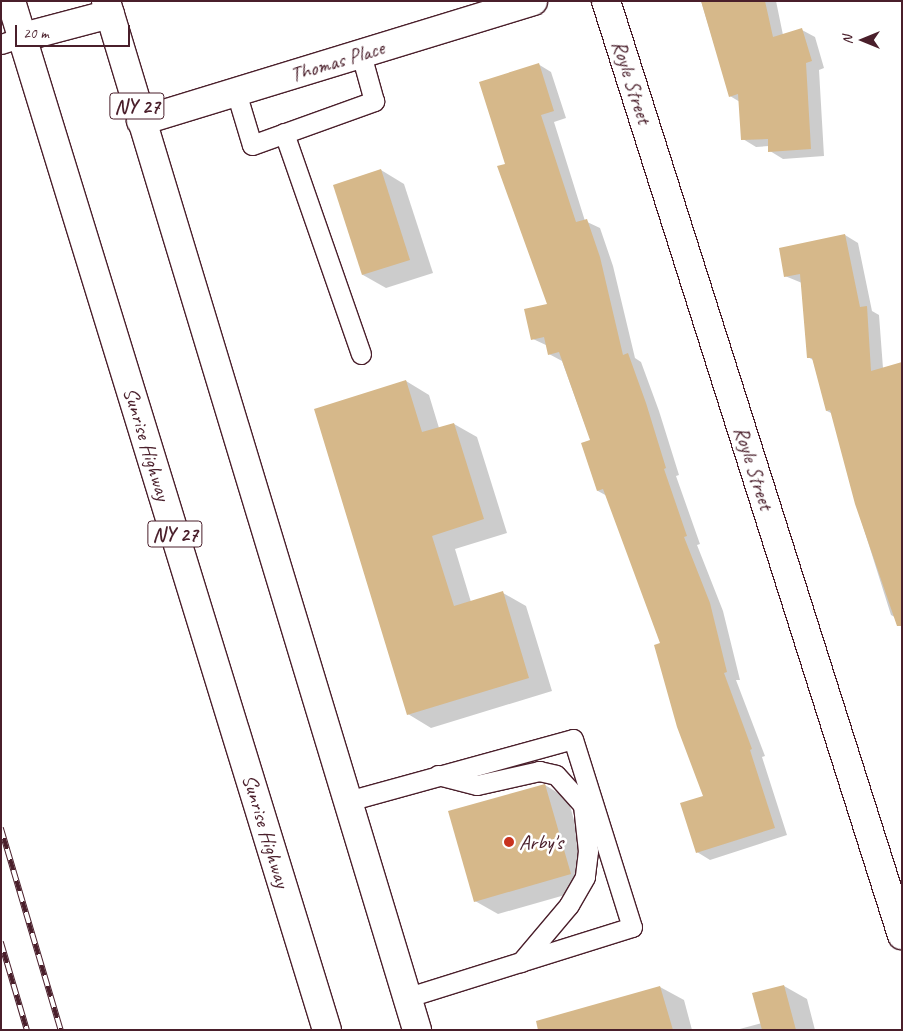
<!DOCTYPE html>
<style>
body{margin:0}
#map{position:relative;width:903px;height:1031px;overflow:hidden;background:#fff;font-family:Caveat,sans-serif}
div>[style]{position:absolute}
[style*='--x']{left:calc(var(--x)*1px);top:calc(var(--y)*1px);width:calc(var(--w)*1px);rotate:calc(var(--a)*1deg)}
.shadow>*{inset:0;background:#0003}
.building>*{inset:0;background:#d6b88a}
.roads{filter:drop-shadow(1px 0 #4a1f2b) drop-shadow(-1px 0 #4a1f2b) drop-shadow(0 1px #4a1f2b) drop-shadow(0 -1px #4a1f2b)}
.service>*{height:19px;margin:-9.5px;padding:0 9.5px;transform-origin:9.5px;border-radius:9.5px;background:#fff}
.minor>*{height:28px;margin:-14px;padding:0 14px;transform-origin:14px;border-radius:14px;background:#fff}
.trunk>*{height:28px;margin:-14px;padding:0 14px;transform-origin:14px;border-radius:14px;background:#fff}
.rail>*{height:5.5px;margin-top:-2.75px;transform-origin:0;background:repeating-linear-gradient(90deg,#fff 0 11px,#4a1f2b 0 22px);box-sizing:border-box;border-block:1px solid #4a1f2b}
.dots>*{width:14px;height:14px;translate:-50% -50%;box-sizing:border-box;border:2px solid #fff;border-radius:50%}
span{translate:-50% -50%;white-space:nowrap;text-align:center;line-height:1.15;-webkit-text-stroke:5px #fff;paint-order:stroke}
.shield-label span{padding:1px 4px;background:#fff;border:1px solid;border-radius:4px;-webkit-text-stroke-width:0}
.shield-label{font-size:20px;color:#4a1f2b;font-weight:700}
.street-label{font-size:21px;color:#4a1f2b}
.poi-label{font-size:21px;color:#4a1f2b}
.left{translate:0 -50%;text-align:left}
.frame{position:absolute;inset:0;border:2px solid #4a1f2b;pointer-events:none}
.north{position:absolute;left:838px;top:15px;width:50px;height:50px;-webkit-text-stroke:4px #fff;paint-order:stroke;rotate:270deg;font-size:14px;font-weight:700;line-height:20px;text-align:center;color:#4a1f2b}
.north::after{content:'';display:block;margin:auto;width:18px;height:22px;background:#4a1f2b;clip-path:polygon(50% 0,100% 100%,50% 72%,0 100%)}
.scale{position:absolute;left:15px;top:25px;width:115px;height:22px;box-sizing:border-box;border:2px solid #4a1f2b;border-top:0;padding-left:6px;font-size:15px;line-height:18px;white-space:nowrap;color:#4a1f2b;-webkit-text-stroke:4px #fff;paint-order:stroke}
</style>
<div id="map">
<div class="shadow">
<div style="clip-path:polygon(701px 1px,776px 1px,783px 35px,802px 30px,815px 37px,824px 68px,819px 70px,824px 156px,783px 159px,770px 151px,769px 146px,756px 147px,743px 139px,740px 102px,730px 96px)"></div>
<div style="clip-path:polygon(538px 64px,551px 72px,566px 118px,554px 122px,585px 221px,600px 228px,613px 266px,635px 358px,641px 362px,659px 411px,679px 475px,676px 476px,700px 544px,697px 545px,723px 611px,740px 680px,736px 680px,765px 756px,762px 757px,787px 835px,710px 860px,697px 852px,705px 797px,661px 644px,607px 496px,598px 491px,591px 441px,562px 361px,549px 354px,548px 346px,533px 339px,549px 305px,507px 165px)"></div>
<div style="clip-path:polygon(381px 170px,404px 184px,433px 273px,386px 288px,363px 275px)"></div>
<div style="clip-path:polygon(845px 235px,858px 243px,872px 311px,879px 315px,902px 621px,891px 615px,856px 504px,833px 414px,827px 411px,813px 360px,808px 357px,802px 283px,785px 276px)"></div>
<div style="clip-path:polygon(406px 381px,429px 395px,439px 428px,454px 424px,477px 437px,507px 533px,455px 549px,471px 602px,503px 593px,526px 606px,552px 691px,431px 728px,408px 714px)"></div>
<div style="clip-path:polygon(545px 785px,568px 799px,593px 887px,498px 914px,475px 901px)"></div>
<div style="clip-path:polygon(784px 986px,807px 999px,815px 1030px,736px 1030px,762px 1023px)"></div>
<div style="clip-path:polygon(660px 987px,684px 1000px,692px 1030px,585px 1030px,579px 1010px)"></div>
</div>
<div class="building">
<div style="clip-path:polygon(701px 1px,765px 1px,773px 37px,802px 28px,812px 61px,806px 63px,811px 149px,768px 152px,768px 139px,741px 140px,738px 94px,729px 97px)"></div>
<div style="clip-path:polygon(539px 63px,554px 111px,541px 115px,576px 222px,587px 219px,600px 257px,623px 355px,628px 353px,646px 403px,666px 468px,664px 469px,687px 536px,684px 537px,710px 603px,727px 672px,724px 673px,752px 749px,750px 750px,775px 828px,696px 853px,680px 803px,703px 796px,677px 727px,654px 645px,660px 643px,603px 489px,597px 491px,581px 443px,590px 440px,559px 352px,548px 355px,544px 337px,531px 340px,524px 309px,547px 304px,497px 166px,505px 164px,479px 82px)"></div>
<div style="clip-path:polygon(381px 169px,410px 260px,362px 275px,333px 185px)"></div>
<div style="clip-path:polygon(845px 234px,860px 307px,867px 306px,871px 371px,902px 362px,902px 626px,897px 626px,855px 504px,830px 410px,826px 411px,812px 358px,807px 358px,800px 274px,784px 277px,779px 248px)"></div>
<div style="clip-path:polygon(406px 380px,422px 432px,454px 423px,484px 519px,432px 536px,454px 606px,503px 591px,529px 678px,407px 715px,314px 409px)"></div>
<div style="clip-path:polygon(545px 784px,571px 874px,474px 902px,448px 811px)"></div>
<div style="clip-path:polygon(784px 985px,796px 1030px,762px 1030px,752px 993px)"></div>
<div style="clip-path:polygon(660px 986px,673px 1030px,538px 1030px,536px 1021px)"></div>
</div>
<div class="roads">
<div class="service">
<div style="--x:1;--y:44;--w:23;--a:-18"></div>
<div style="--x:236;--y:92;--w:55;--a:73.2"></div>
<div style="--x:252;--y:145;--w:130;--a:-19.8"></div>
<div style="--x:374;--y:101;--w:49;--a:-105.5"></div>
<div style="--x:284;--y:133;--w:234;--a:70.8"></div>
<div style="--x:438;--y:775;--w:40;--a:14.4"></div>
<div style="--x:477;--y:785;--w:64;--a:-12.7"></div>
<div style="--x:539;--y:771;--w:17;--a:13"></div>
<div style="--x:556;--y:775;--w:40;--a:48"></div>
<div style="--x:583;--y:805;--w:46;--a:83.8"></div>
<div style="--x:588;--y:851;--w:26;--a:97"></div>
<div style="--x:585;--y:877;--w:32;--a:120"></div>
<div style="--x:569;--y:905;--w:75;--a:130.1"></div>
<div style="--x:348;--y:801;--w:233;--a:-15.4"></div>
<div style="--x:573;--y:739;--w:197;--a:72.6"></div>
<div style="--x:632;--y:927;--w:235;--a:162.6"></div>
</div>
<div class="minor">
<div style="--x:606;--y:1;--w:980;--a:72.42"></div>
<div style="--x:23;--y:37;--w:90;--a:-14.8"></div>
<div style="--x:141;--y:121;--w:410;--a:-17"></div>
</div>
<div class="trunk">
<div style="--x:11;--y:1;--w:1076;--a:72.93"></div>
<div style="--x:106;--y:1;--w:1075;--a:73.18"></div>
</div>
</div>
<div class="rail">
<div style="--x:1;--y:828;--w:211;--a:73.5"></div>
<div style="--x:1;--y:942;--w:92;--a:73.5"></div>
</div>
<div class="dots">
<div style="left:509px;top:842px;background:#c8321e"></div>
</div>
<div class="shield-label">
<span style="left:137px;top:106px">NY 27</span>
<span style="left:175px;top:534px">NY 27</span>
</div>
<div class="street-label">
<span style="left:337px;top:61px;rotate:-17deg">Thomas Place</span>
<span style="left:632px;top:82px;rotate:72deg">Royle Street</span>
<span style="left:147px;top:444px;rotate:73deg">Sunrise Highway</span>
<span style="left:754px;top:468px;rotate:72deg">Royle Street</span>
<span style="left:266px;top:831px;rotate:73deg">Sunrise Highway</span>
</div>
<div class="poi-label">
<span class="left" style="left:519px;top:842px">Arby's</span>
</div>
<div class="frame"></div>
<div class="north">N</div>
<div class="scale">20 m</div>
</div>
